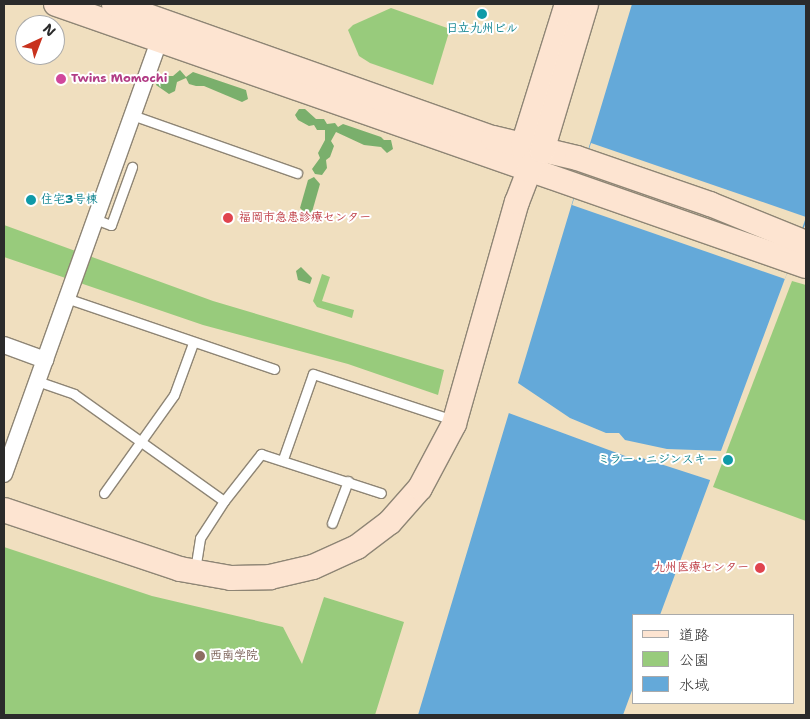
<!DOCTYPE html>
<meta charset="utf-8">
<style>
body{margin:0}
#map{position:relative;width:810px;height:719px;overflow:hidden;background:#f0dfbf;font-family:"Shantell Sans","Klee One",sans-serif}
div>[style]{position:absolute}
[style*='--x']{left:calc(var(--x)*1px);top:calc(var(--y)*1px);width:calc(var(--w)*1px);rotate:calc(var(--a)*1deg)}
.green>*{inset:0;background:#98cb7c}
.forest>*{inset:0;background:#7aaf6c}
.water>*{inset:0;background:#64a9d9}
.pier>*{inset:0;background:#f0dfbf}
.roads{filter:drop-shadow(1px 0 #8e8575) drop-shadow(-1px 0 #8e8575) drop-shadow(0 1px #8e8575) drop-shadow(0 -1px #8e8575)}
.lane>*{height:9px;margin:-4.5px;padding:0 4.5px;transform-origin:4.5px;border-radius:4.5px;background:#fff}
.street>*{height:16px;margin:-8px;padding:0 8px;transform-origin:8px;border-radius:8px;background:#fff}
.secondary>*{height:24px;margin:-12px;padding:0 12px;transform-origin:12px;border-radius:12px;background:#fde4d1}
.dots>*{width:14px;height:14px;translate:-50% -50%;box-sizing:border-box;border:2px solid #fff;border-radius:50%}
span{translate:-50% -50%;white-space:nowrap;text-align:center;line-height:1.15;-webkit-text-stroke:4px #fff;paint-order:stroke}
.culture-label{font-size:12px;color:#0d838f;font-weight:700}
.left{translate:0 -50%;text-align:left}
.right{translate:-100% -50%;text-align:right}
.hotel-label{font-size:12px;color:#b23c85;font-weight:700}
.health-label{font-size:12px;color:#be3a42;font-weight:700}
.education-label{font-size:12px;color:#785e54;font-weight:700}
.frame{position:absolute;inset:0;border:5px solid #2b2b2b;pointer-events:none}
.legend{position:absolute;left:632px;top:614px;width:162px;height:90px;box-sizing:border-box;background:#fff;border:1px solid #aaa;margin:0;padding:6px 9px;list-style:none;font-size:15px;color:#2b2b2b}
.legend li{display:flex;align-items:center;gap:10px;height:25px}
.legend b{width:25px;border:1px solid #aaa}
.north{position:absolute;left:15px;top:15px;width:50px;height:50px;box-sizing:border-box;background:#fff;border:1px solid #aaa;border-radius:50%;rotate:43deg;font-size:14px;font-weight:700;line-height:20px;text-align:center;color:#2b2b2b}
.north::after{content:'';display:block;margin:auto;width:18px;height:22px;background:#c8321e;clip-path:polygon(50% 0,100% 100%,50% 72%,0 100%)}
</style>
<div id="map">
<div class="green">
<div style="clip-path:polygon(391px 8px,450px 29px,433px 85px,370px 63px,359px 56px,348px 30px,353px 25px)"></div>
<div style="clip-path:polygon(4px 225px,213px 301px,444px 370px,438px 395px,348px 364px,203px 325px,4px 257px)"></div>
<div style="clip-path:polygon(322px 274px,330px 277px,322px 301px,354px 310px,352px 318px,317px 307px,313px 301px)"></div>
<div style="clip-path:polygon(792px 281px,806px 285px,806px 521px,713px 487px)"></div>
<div style="clip-path:polygon(4px 547px,152px 596px,283px 627px,302px 664px,324px 597px,404px 622px,375px 715px,4px 715px)"></div>
</div>
<div class="forest">
<div style="clip-path:polygon(180px 70px,186px 77px,193px 72px,246px 90px,248px 99px,242px 102px,204px 86px,196px 86px,189px 84px,186px 78px,177px 82px,175px 91px,169px 94px,156px 85px,159px 76px,173px 76px)"></div>
<div style="clip-path:polygon(299px 109px,305px 109px,316px 119px,324px 119px,327px 124px,335px 123px,338px 127px,343px 124px,381px 137px,384px 140px,391px 140px,393px 149px,387px 153px,381px 147px,364px 145px,336px 132px,331px 141px,334px 146px,330px 157px,326px 160px,327px 168px,322px 175px,315px 174px,312px 169px,320px 158px,318px 153px,325px 140px,325px 130px,317px 130px,314px 125px,309px 126px,298px 120px,295px 115px)"></div>
<div style="clip-path:polygon(314px 177px,320px 184px,312px 212px,307px 215px,300px 208px,308px 180px)"></div>
<div style="clip-path:polygon(301px 267px,312px 278px,310px 284px,298px 280px,296px 271px)"></div>
</div>
<div class="water">
<div style="clip-path:polygon(632px 4px,806px 4px,806px 222px,660px 615px,634px 615px,634px 685px,623px 715px,418px 715px)"></div>
</div>
<div class="pier">
<div style="clip-path:polygon(591px 143px,806px 217px,785px 279px,572px 205px)"></div>
<div style="clip-path:polygon(515px 381px,570px 418px,606px 433px,619px 433px,625px 440px,667px 449px,724px 451px,713px 481px,639px 457px,636px 460px,506px 412px)"></div>
</div>
<div class="roads">
<div class="lane">
<div style="--x:132;--y:115;--w:175;--a:19.4"></div>
<div style="--x:95;--y:219;--w:17;--a:21"></div>
<div style="--x:111;--y:225;--w:62;--a:-70.1"></div>
<div style="--x:66;--y:298;--w:220;--a:18.8"></div>
<div style="--x:37;--y:381;--w:39;--a:19"></div>
<div style="--x:74;--y:394;--w:184;--a:35.5"></div>
<div style="--x:283;--y:459;--w:90;--a:-70.6"></div>
<div style="--x:313;--y:374;--w:147;--a:18.2"></div>
<div style="--x:104;--y:493;--w:120;--a:-54.5"></div>
<div style="--x:174;--y:395;--w:55;--a:-69.9"></div>
<div style="--x:332;--y:523;--w:45;--a:-69.1"></div>
<div style="--x:195;--y:570;--w:32;--a:-81"></div>
<div style="--x:200;--y:538;--w:44;--a:-57"></div>
<div style="--x:224;--y:501;--w:60;--a:-51.8"></div>
<div style="--x:261;--y:454;--w:126;--a:18"></div>
</div>
<div class="street">
<div style="--x:4;--y:345;--w:44;--a:20.1"></div>
<div style="--x:4;--y:474;--w:461;--a:-70.3"></div>
</div>
<div class="secondary">
<div style="--x:56;--y:4;--w:794;--a:19.26"></div>
<div style="--x:114;--y:4;--w:402;--a:19.5"></div>
<div style="--x:493;--y:138;--w:86;--a:13.4"></div>
<div style="--x:577;--y:158;--w:141;--a:19.1"></div>
<div style="--x:710;--y:204;--w:104;--a:22.1"></div>
<div style="--x:527;--y:161;--w:16;--a:-104"></div>
<div style="--x:523;--y:145;--w:148;--a:-72.7"></div>
<div style="--x:4;--y:510;--w:186;--a:18.5"></div>
<div style="--x:180;--y:569;--w:52;--a:10"></div>
<div style="--x:231;--y:578;--w:39;--a:-1"></div>
<div style="--x:270;--y:577;--w:44;--a:-13.1"></div>
<div style="--x:313;--y:567;--w:48;--a:-24.4"></div>
<div style="--x:357;--y:547;--w:41;--a:-37.1"></div>
<div style="--x:390;--y:522;--w:45;--a:-48.6"></div>
<div style="--x:420;--y:488;--w:72;--a:-62"></div>
<div style="--x:454;--y:424;--w:231;--a:-74.2"></div>
<div style="--x:517;--y:202;--w:34;--a:-69"></div>
<div style="--x:529;--y:170;--w:23;--a:-56"></div>
<div style="--x:542;--y:151;--w:153;--a:-73.3"></div>
</div>
</div>
<div class="dots">
<div style="left:482px;top:14px;background:#0f9aa8"></div>
<div style="left:61px;top:79px;background:#d1479c"></div>
<div style="left:31px;top:200px;background:#0f9aa8"></div>
<div style="left:228px;top:218px;background:#e0444e"></div>
<div style="left:728px;top:460px;background:#0f9aa8"></div>
<div style="left:760px;top:568px;background:#e0444e"></div>
<div style="left:200px;top:656px;background:#8d6e63"></div>
</div>
<div class="culture-label">
<span style="left:482px;top:29px">日立九州ビル</span>
<span class="left" style="left:41px;top:200px">住宅3号棟</span>
<span class="right" style="left:718px;top:460px">ミラー・ニジンスキー</span>
</div>
<div class="hotel-label">
<span class="left" style="left:71px;top:79px">Twins Momochi</span>
</div>
<div class="health-label">
<span class="left" style="left:239px;top:218px">福岡市急患診療センター</span>
<span class="right" style="left:749px;top:568px">九州医療センター</span>
</div>
<div class="education-label">
<span class="left" style="left:210px;top:656px">西南学院</span>
</div>
<div class="frame"></div>
<ul class="legend">
<li><b style="height:6px;background:#fde4d1"></b>道路</li>
<li><b style="height:14px;background:#98cb7c"></b>公園</li>
<li><b style="height:14px;background:#64a9d9"></b>水域</li>
</ul>
<div class="north">N</div>
</div>
